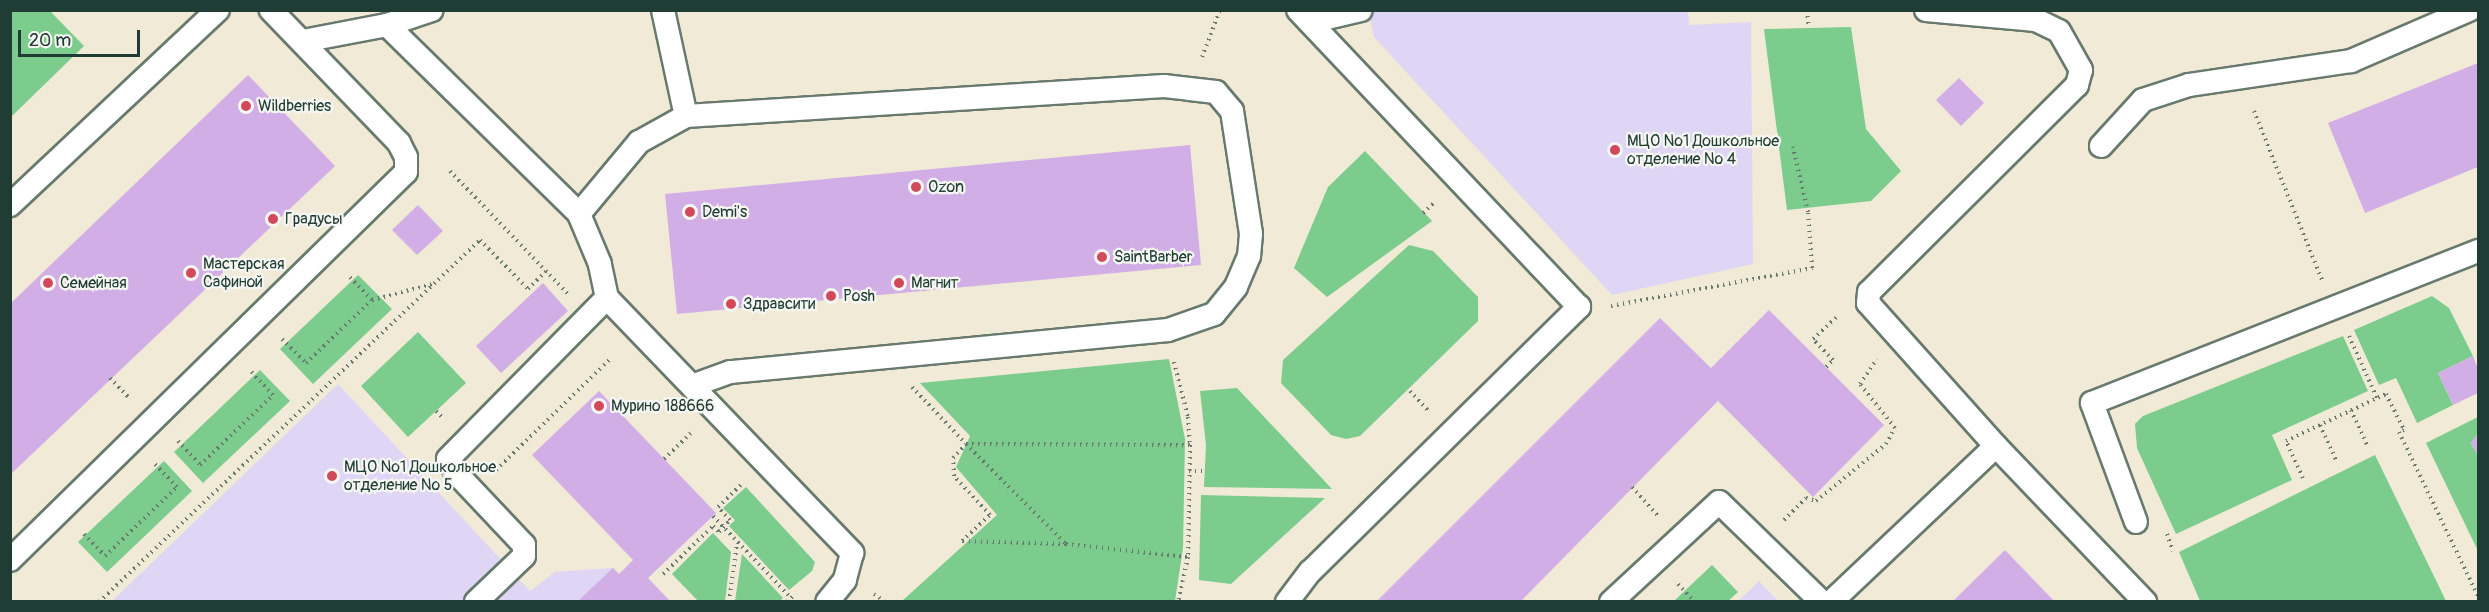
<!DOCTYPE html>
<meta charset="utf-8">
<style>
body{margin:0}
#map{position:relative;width:2489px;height:612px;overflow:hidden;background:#f1ead7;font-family:Pangolin,sans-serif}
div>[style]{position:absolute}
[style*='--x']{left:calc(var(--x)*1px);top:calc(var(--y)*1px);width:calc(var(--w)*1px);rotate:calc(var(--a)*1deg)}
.built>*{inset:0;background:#dfd5f5}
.green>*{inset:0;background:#7bcc8d}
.building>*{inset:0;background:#d1afe6}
.path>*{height:4px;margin-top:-2px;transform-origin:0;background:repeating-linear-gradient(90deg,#687a6d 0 1.5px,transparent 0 6px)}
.roads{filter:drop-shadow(2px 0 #687a6d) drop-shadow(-2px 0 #687a6d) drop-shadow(0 2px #687a6d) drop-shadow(0 -2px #687a6d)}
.lane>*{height:22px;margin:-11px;padding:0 11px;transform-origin:11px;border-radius:11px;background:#fff}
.dots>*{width:16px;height:16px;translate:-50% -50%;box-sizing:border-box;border:3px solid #f6f6f2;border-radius:50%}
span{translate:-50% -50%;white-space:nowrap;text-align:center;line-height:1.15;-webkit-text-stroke:4.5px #f6f6f2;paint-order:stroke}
.poi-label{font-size:16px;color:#1f3d34}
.left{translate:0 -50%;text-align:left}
.frame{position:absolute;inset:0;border:12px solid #1f3d34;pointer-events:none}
.scale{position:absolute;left:18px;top:30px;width:122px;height:27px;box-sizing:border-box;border:3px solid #1f3d34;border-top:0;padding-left:8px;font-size:18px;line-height:21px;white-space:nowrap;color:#1f3d34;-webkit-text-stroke:4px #f6f6f2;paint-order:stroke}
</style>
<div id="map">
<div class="built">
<div style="clip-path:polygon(1688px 10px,1689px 25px,1751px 22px,1753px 264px,1612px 295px,1374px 37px,1369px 11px)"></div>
<div style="clip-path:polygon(338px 384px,530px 591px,555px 572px,613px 568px,646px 601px,111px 602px)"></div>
<div style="clip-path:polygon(1759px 581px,1778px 601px,1738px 601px)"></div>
</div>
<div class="green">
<div style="clip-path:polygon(11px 10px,50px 11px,84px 46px,11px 117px)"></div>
<div style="clip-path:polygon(1851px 27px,1866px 129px,1901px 171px,1871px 201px,1787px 210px,1764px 29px)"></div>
<div style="clip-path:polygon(1365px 151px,1432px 221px,1327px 297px,1294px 268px,1328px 187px)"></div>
<div style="clip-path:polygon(1409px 245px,1433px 251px,1478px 297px,1478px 321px,1360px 436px,1346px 439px,1331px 435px,1281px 383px,1283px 360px)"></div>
<div style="clip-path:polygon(358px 275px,392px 309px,313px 384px,280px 349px)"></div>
<div style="clip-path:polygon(2432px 296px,2449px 308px,2473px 356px,2438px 373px,2453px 405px,2417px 423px,2396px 378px,2379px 385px,2354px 330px)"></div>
<div style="clip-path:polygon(418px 332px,466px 383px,408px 437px,361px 386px)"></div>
<div style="clip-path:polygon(2343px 336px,2368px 391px,2272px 435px,2292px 480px,2176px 534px,2137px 448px,2135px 424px,2143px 416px)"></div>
<div style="clip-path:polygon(1169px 359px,1185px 439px,1183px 548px,1175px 601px,902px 601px,997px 515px,956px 467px,970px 436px,920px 383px)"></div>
<div style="clip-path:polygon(260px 370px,290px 401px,203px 483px,174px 452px)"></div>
<div style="clip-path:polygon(1237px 388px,1332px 489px,1204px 487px,1206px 445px,1200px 391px)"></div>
<div style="clip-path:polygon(2478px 417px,2478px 433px,2471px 443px,2478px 456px,2478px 551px,2426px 443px)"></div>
<div style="clip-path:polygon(2375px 455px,2446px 601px,2200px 601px,2179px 552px)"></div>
<div style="clip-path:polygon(164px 461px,192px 491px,107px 572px,78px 542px)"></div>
<div style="clip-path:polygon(746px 487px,815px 562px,812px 571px,789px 590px,729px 526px,735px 520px,723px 508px)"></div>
<div style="clip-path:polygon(1201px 495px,1325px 498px,1231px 584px,1199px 580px)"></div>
<div style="clip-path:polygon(713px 533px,731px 552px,725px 601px,698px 601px,672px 574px)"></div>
<div style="clip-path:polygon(742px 554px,783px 598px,780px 601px,735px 601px)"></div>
<div style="clip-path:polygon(1712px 565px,1738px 592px,1728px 601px,1674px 601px)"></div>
</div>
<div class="building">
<div style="clip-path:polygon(2478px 63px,2478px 167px,2365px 213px,2328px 123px)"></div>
<div style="clip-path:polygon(248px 75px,335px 166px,10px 475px,10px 304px)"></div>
<div style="clip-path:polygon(1959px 78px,1984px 103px,1961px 126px,1936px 100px)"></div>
<div style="clip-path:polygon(1190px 145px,1201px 265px,677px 314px,665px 194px)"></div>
<div style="clip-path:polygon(418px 205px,443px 231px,417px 255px,392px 230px)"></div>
<div style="clip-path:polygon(543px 283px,568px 311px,501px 373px,476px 346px)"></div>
<div style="clip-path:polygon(1769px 310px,1884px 425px,1813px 497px,1718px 401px,1520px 602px,1376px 602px,1660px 318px,1711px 368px)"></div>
<div style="clip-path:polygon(2473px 356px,2478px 369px,2478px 393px,2453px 405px,2438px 373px)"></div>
<div style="clip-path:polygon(599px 391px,716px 513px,648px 578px,671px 602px,577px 602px,613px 568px,619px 574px,633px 560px,532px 455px)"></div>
<div style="clip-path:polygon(2478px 433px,2478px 456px,2471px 443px)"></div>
<div style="clip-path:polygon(2005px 550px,2055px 602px,1952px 602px)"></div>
</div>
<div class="path">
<div style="--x:1807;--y:10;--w:18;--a:84"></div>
<div style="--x:1202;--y:57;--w:50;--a:-69"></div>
<div style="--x:2254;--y:111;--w:182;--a:68.1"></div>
<div style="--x:450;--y:171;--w:170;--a:46.2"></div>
<div style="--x:1423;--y:213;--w:16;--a:-43"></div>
<div style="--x:372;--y:300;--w:62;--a:-14.9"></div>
<div style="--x:1611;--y:306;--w:205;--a:-10.7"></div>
<div style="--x:1812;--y:268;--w:56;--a:-94.1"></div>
<div style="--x:1808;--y:212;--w:67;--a:-103"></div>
<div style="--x:2349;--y:336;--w:68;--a:65.7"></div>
<div style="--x:282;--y:339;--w:34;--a:45"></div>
<div style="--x:306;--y:363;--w:91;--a:-43.7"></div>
<div style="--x:372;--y:300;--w:35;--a:-134"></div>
<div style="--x:1174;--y:362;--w:57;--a:75.7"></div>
<div style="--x:1188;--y:417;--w:28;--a:86"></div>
<div style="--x:1190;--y:445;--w:112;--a:91"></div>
<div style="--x:1188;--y:557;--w:46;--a:102.5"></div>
<div style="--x:1826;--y:367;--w:10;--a:-45"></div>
<div style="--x:1833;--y:360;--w:29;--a:-134"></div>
<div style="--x:1813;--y:339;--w:35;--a:-43"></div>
<div style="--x:110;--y:378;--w:29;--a:46"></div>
<div style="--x:912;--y:387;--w:79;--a:46.5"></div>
<div style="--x:966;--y:444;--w:224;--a:0.3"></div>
<div style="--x:1410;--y:391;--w:26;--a:47"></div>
<div style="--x:2351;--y:410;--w:41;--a:65.3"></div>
<div style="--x:436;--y:411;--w:11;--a:45"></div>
<div style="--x:2320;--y:425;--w:41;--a:65.3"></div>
<div style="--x:178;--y:441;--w:33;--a:47"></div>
<div style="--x:200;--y:465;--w:101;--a:-43.8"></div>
<div style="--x:273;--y:395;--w:35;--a:-133"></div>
<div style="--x:664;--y:459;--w:37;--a:-44"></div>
<div style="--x:496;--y:470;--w:162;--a:-44.2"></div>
<div style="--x:1189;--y:471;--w:15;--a:0"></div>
<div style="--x:2303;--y:478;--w:41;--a:-114.7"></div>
<div style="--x:2286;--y:441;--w:110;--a:-25.2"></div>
<div style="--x:2386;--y:394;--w:40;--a:63.4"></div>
<div style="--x:2404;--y:430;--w:5;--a:158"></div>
<div style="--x:2399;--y:432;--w:182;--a:64.3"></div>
<div style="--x:1632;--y:487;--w:38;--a:48"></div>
<div style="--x:713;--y:516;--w:113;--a:46.4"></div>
<div style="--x:1784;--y:520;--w:31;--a:-45"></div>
<div style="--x:1806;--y:498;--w:10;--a:17"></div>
<div style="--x:1816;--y:501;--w:90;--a:-39.2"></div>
<div style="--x:1886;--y:444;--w:18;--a:-61"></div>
<div style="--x:1895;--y:428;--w:56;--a:-128.5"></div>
<div style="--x:1860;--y:384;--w:30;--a:-56"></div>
<div style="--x:84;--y:534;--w:30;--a:46"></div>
<div style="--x:105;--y:556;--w:100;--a:-43.8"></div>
<div style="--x:177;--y:487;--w:33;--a:-134"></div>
<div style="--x:2167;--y:534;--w:18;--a:71"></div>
<div style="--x:1066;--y:544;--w:104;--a:-178.3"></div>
<div style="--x:962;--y:541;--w:38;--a:-43"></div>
<div style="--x:990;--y:515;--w:53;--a:-132.7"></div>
<div style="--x:954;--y:476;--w:18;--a:-93"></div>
<div style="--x:953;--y:458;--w:19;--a:-47"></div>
<div style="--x:966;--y:444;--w:141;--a:45"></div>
<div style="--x:1066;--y:544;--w:123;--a:6.1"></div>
<div style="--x:663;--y:574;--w:69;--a:-43.8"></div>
<div style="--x:713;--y:526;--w:8;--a:45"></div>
<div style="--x:719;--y:532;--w:16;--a:-47"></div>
<div style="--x:730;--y:520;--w:18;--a:-133"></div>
<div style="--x:718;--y:507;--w:32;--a:-44"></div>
<div style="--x:1678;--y:584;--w:25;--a:47"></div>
<div style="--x:874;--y:594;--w:14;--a:36"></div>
<div style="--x:99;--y:602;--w:526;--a:-43.54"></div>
<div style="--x:480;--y:240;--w:69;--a:45.6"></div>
<div style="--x:528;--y:289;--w:25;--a:-45"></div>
<div style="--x:729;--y:602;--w:60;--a:-82.3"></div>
<div style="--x:787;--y:602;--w:11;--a:-45"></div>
</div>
<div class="roads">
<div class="lane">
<div style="--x:663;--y:10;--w:108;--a:77.8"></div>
<div style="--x:1926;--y:10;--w:110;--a:5.2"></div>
<div style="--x:2036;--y:20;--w:25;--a:26"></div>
<div style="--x:2059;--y:31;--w:45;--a:60.6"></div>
<div style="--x:2081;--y:70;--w:16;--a:105"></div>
<div style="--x:2077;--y:85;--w:293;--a:135.1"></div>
<div style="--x:1869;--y:292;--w:11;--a:95"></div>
<div style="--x:1868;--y:303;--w:192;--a:48.2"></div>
<div style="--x:1996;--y:446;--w:216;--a:46.3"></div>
<div style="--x:1310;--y:22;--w:52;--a:-13.2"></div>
<div style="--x:387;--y:25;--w:269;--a:44.5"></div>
<div style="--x:303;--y:41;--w:86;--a:-10.8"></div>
<div style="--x:387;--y:25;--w:47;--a:-18.4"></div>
<div style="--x:2101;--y:146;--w:62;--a:-47.6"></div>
<div style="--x:2143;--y:100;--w:48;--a:-18.1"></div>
<div style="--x:2189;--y:85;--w:164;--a:-8.4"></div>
<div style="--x:2351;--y:61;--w:129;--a:-23.4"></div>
<div style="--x:10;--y:205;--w:285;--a:-43.2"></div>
<div style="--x:607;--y:298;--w:35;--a:-102"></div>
<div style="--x:600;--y:264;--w:54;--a:-112.8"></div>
<div style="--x:579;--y:214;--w:94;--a:-50.2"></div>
<div style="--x:639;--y:142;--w:54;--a:-29"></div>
<div style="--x:686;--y:116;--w:479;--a:-3.6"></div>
<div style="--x:1164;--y:86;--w:52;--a:6.6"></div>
<div style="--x:1216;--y:92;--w:25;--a:50"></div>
<div style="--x:1232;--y:111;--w:124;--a:81.2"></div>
<div style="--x:1251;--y:234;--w:22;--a:95"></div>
<div style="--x:1249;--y:256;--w:34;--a:113"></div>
<div style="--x:1236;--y:287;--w:35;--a:129"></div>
<div style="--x:1214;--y:314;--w:49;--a:160.8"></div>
<div style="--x:1168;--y:330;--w:440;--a:174.5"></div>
<div style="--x:730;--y:372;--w:38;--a:160"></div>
<div style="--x:2136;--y:522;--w:127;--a:-110.3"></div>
<div style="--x:2092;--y:403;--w:415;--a:-21.5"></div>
<div style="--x:10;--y:560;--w:554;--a:-44.42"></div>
<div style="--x:406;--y:172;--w:15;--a:-90"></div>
<div style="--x:406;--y:157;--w:16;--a:-117"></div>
<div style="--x:399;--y:143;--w:185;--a:-133.9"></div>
<div style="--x:476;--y:602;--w:66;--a:-43.8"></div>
<div style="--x:524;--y:556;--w:11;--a:-90"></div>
<div style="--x:524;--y:545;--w:98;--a:-133.3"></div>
<div style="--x:457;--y:474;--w:17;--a:-121"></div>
<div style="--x:448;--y:459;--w:226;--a:-45.4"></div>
<div style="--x:607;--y:298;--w:354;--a:46.1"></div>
<div style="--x:852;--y:553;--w:28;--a:105"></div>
<div style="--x:845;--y:580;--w:28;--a:129"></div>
<div style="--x:1287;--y:602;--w:38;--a:-53"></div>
<div style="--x:1310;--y:572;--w:378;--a:-44.6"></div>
<div style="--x:1579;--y:307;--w:409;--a:-133.4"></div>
<div style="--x:1611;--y:602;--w:147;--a:-42.8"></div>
<div style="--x:1719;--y:502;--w:144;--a:44.2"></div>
<div style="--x:1831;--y:602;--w:227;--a:-43.4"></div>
</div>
</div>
<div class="dots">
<div style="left:246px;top:106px;background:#d1495b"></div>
<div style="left:1615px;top:150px;background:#d1495b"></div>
<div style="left:916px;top:187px;background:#d1495b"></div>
<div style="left:690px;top:212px;background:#d1495b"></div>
<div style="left:273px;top:219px;background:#d1495b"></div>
<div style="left:1102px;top:257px;background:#d1495b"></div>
<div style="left:191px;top:273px;background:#d1495b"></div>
<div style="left:48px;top:283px;background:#d1495b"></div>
<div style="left:899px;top:283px;background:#d1495b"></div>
<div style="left:831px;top:296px;background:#d1495b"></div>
<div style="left:731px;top:304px;background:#d1495b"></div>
<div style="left:599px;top:406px;background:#d1495b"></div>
<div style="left:332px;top:476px;background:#d1495b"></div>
</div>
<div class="poi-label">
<span class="left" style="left:258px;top:106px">Wildberries</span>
<span class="left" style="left:1627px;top:150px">МЦО №1 Дошкольное<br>отделение № 4</span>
<span class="left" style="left:928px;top:187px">Ozon</span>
<span class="left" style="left:702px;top:212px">Demi's</span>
<span class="left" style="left:285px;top:219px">Градусы</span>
<span class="left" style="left:1114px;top:257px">SaintBarber</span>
<span class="left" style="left:203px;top:273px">Мастерская<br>Сафиной</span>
<span class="left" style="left:60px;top:283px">Семейная</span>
<span class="left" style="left:911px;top:283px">Магнит</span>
<span class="left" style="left:843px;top:296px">Posh</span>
<span class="left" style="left:743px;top:304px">Здравсити</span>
<span class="left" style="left:611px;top:406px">Мурино 188666</span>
<span class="left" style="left:344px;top:476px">МЦО №1 Дошкольное<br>отделение № 5</span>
</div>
<div class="frame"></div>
<div class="scale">20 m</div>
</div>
